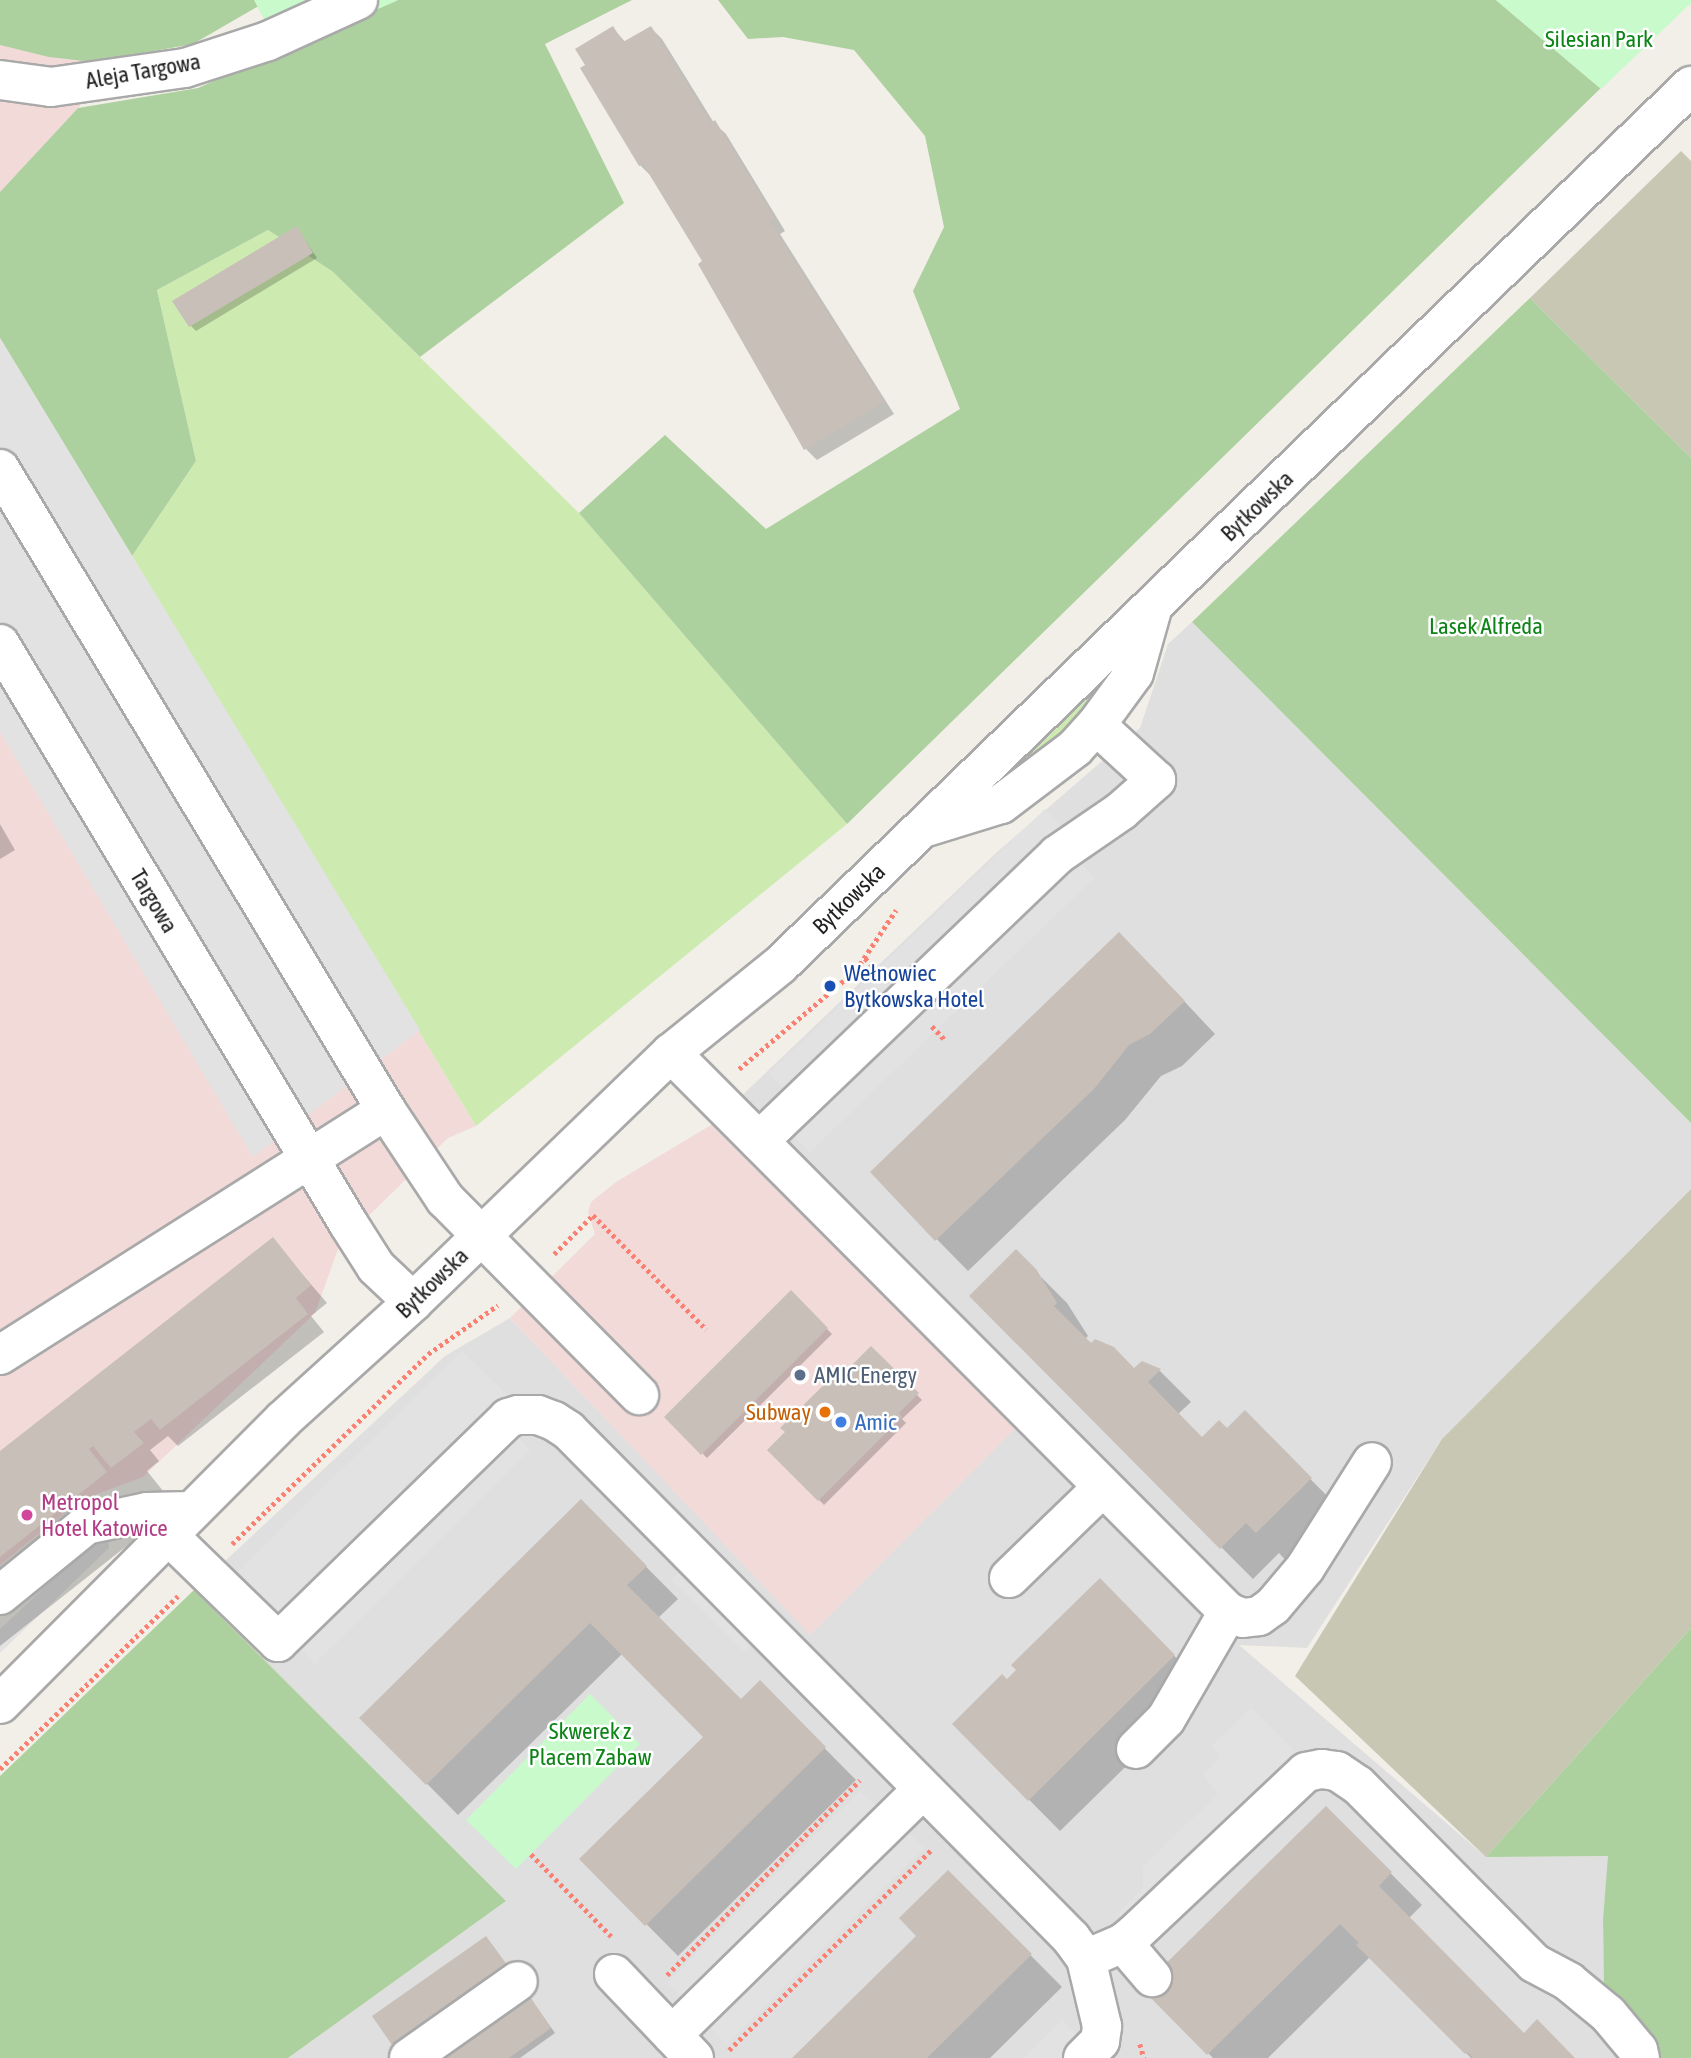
<!DOCTYPE html>
<meta charset="utf-8">
<style>
body{margin:0}
#map{position:relative;width:1691px;height:2058px;overflow:hidden;background:#f2efe9;font-family:"Asap Condensed",sans-serif}
div>[style]{position:absolute}
[style*='--x']{left:calc(var(--x)*1px);top:calc(var(--y)*1px);width:calc(var(--w)*1px);rotate:calc(var(--a)*1deg)}
.residential>*{inset:0;background:#e0dfdf}
.commercial>*{inset:0;background:#f2dad9}
.construction>*{inset:0;background:#c7c7b4}
.grass>*{inset:0;background:#cdebb0}
.forest>*{inset:0;background:#add19e}
.park>*{inset:0;background:#c8facc}
.parking>*{inset:0;background:#e2e2e2}
.shadow>*{inset:0;background:#0003}
.building>*{inset:0;background:#c7bfb8}
.path>*{height:4.5px;margin-top:-2.25px;transform-origin:0;background:repeating-linear-gradient(90deg,#fa8072 0 3.5px,transparent 0 7px)}
.roads{filter:drop-shadow(2px 0 #a9a9a9) drop-shadow(-2px 0 #a9a9a9) drop-shadow(0 2px #a9a9a9) drop-shadow(0 -2px #a9a9a9)}
.minor>*{height:38px;margin:-19px;padding:0 19px;transform-origin:19px;border-radius:19px;background:#fff}
.dots>*{width:19px;height:19px;translate:-50% -50%;box-sizing:border-box;border:4px solid #fff;border-radius:50%}
span{translate:-50% -50%;white-space:nowrap;text-align:center;line-height:1.15;-webkit-text-stroke:5px #fff;paint-order:stroke}
.park-label{font-size:23px;color:#0c8416}
.street-label{font-size:23px;color:#222}
.transit-label{font-size:23px;color:#164399}
.left{translate:0 -50%;text-align:left}
.service-label{font-size:23px;color:#4e5e75}
.food-label{font-size:23px;color:#c56008}
.right{translate:-100% -50%;text-align:right}
.shop-label{font-size:23px;color:#366cbe}
.hotel-label{font-size:23px;color:#b23c85}
</style>
<div id="map">
<div class="residential">
<div style="clip-path:polygon(1192px 622px,1691px 1123px,1691px 1189px,1442px 1439px,1307px 1648px,1239px 1645px,1486px 1857px,1609px 1856px,1603px 1919px,1604px 1991px,1658px 2047px,1658px 2058px,288px 2058px,506px 1901px,194px 1590px,445px 1356px,510px 1318px,811px 1635px,755px 1169px,711px 1125px,996px 853px,1140px 728px,1168px 644px)"></div>
</div>
<div class="commercial">
<div style="clip-path:polygon(0 0,161px 0,78px 108px,0 192px)"></div>
<div style="clip-path:polygon(0 338px,476px 1126px,448px 1138px,340px 1244px,315px 1313px,143px 1477px,81px 1500px,0 1565px)"></div>
<div style="clip-path:polygon(711px 1125px,1016px 1428px,810px 1635px,510px 1318px,595px 1234px,588px 1212px,591px 1202px,616px 1182px)"></div>
</div>
<div class="construction">
<div style="clip-path:polygon(1681px 151px,1691px 161px,1691px 458px,1530px 298px)"></div>
<div style="clip-path:polygon(1691px 1189px,1691px 1628px,1486px 1857px,1295px 1676px,1442px 1439px)"></div>
</div>
<div class="grass">
<div style="clip-path:polygon(268px 230px,332px 271px,579px 513px,847px 824px,476px 1126px,132px 556px,196px 461px,157px 290px)"></div>
<div style="clip-path:polygon(1120px 667px,1089px 714px,999px 784px)"></div>
</div>
<div class="forest">
<div style="clip-path:polygon(0 0,269px 0,193px 44px,93px 62px,49px 57px,0 45px)"></div>
<div style="clip-path:polygon(398px 0,632px 0,545px 44px,624px 203px,420px 357px,332px 271px,268px 230px,157px 290px,196px 461px,132px 556px,0 338px,0 192px,78px 108px,198px 88px)"></div>
<div style="clip-path:polygon(718px 0,1496px 0,1594px 83px,1691px 0,847px 824px,579px 513px,665px 435px,766px 529px,960px 409px,913px 291px,944px 227px,925px 136px,854px 50px,783px 37px,748px 39px)"></div>
<div style="clip-path:polygon(1530px 298px,1691px 458px,1691px 1123px,1192px 622px)"></div>
<div style="clip-path:polygon(194px 1590px,506px 1901px,288px 2058px,0 2058px,0 1776px)"></div>
<div style="clip-path:polygon(1691px 1628px,1691px 2058px,1658px 2058px,1658px 2047px,1604px 1991px,1603px 1919px,1608px 1856px,1486px 1857px)"></div>
</div>
<div class="park">
<div style="clip-path:polygon(254px 0,398px 0,281px 52px)"></div>
<div style="clip-path:polygon(1496px 0,1691px 0,1691px 3px,1601px 89px)"></div>
<div style="clip-path:polygon(590px 1694px,640px 1744px,516px 1869px,466px 1820px)"></div>
</div>
<div class="parking">
<div style="clip-path:polygon(0 338px,420px 1030px,253px 1157px,0 732px)"></div>
<div style="clip-path:polygon(1045px 809px,1065px 831px,1075px 857px,1094px 878px,810px 1152px,788px 1131px,787px 1092px,769px 1073px)"></div>
<div style="clip-path:polygon(462px 1351px,513px 1401px,514px 1433px,530px 1450px,315px 1664px,297px 1645px,271px 1606px,238px 1571px)"></div>
<div style="clip-path:polygon(108px 1528px,109px 1548px,0 1653px,0 1629px)"></div>
<div style="clip-path:polygon(685px 1567px,757px 1638px,744px 1652px,671px 1579px)"></div>
<div style="clip-path:polygon(1251px 1708px,1299px 1756px,1129px 1923px,1117px 1914px,1143px 1889px,1143px 1866px,1218px 1794px,1203px 1775px,1221px 1757px,1212px 1746px)"></div>
<div style="clip-path:polygon(860px 1791px,925px 1848px,726px 2044px,667px 1983px)"></div>
<div style="clip-path:polygon(1062px 2020px,1081px 2040px,1112px 2058px,1023px 2058px)"></div>
</div>
<div class="shadow">
<div style="clip-path:polygon(613px 28px,626px 43px,651px 28px,662px 39px,714px 123px,726px 134px,785px 231px,780px 234px,894px 414px,817px 460px,806px 449px,705px 262px,652px 177px,640px 165px,583px 69px)"></div>
<div style="clip-path:polygon(297px 228px,317px 258px,196px 331px,191px 326px,175px 301px)"></div>
<div style="clip-path:polygon(0 824px,15px 850px,0 859px)"></div>
<div style="clip-path:polygon(1151px 966px,1215px 1034px,1182px 1066px,1161px 1076px,1125px 1120px,968px 1271px,872px 1173px)"></div>
<div style="clip-path:polygon(272px 1239px,327px 1303px,311px 1316px,324px 1332px,178px 1446px,168px 1436px,150px 1450px,159px 1461px,147px 1471px,176px 1507px,0 1646px,0 1453px)"></div>
<div style="clip-path:polygon(1016px 1252px,1067px 1303px,1088px 1336px,1085px 1339px,1134px 1370px,1142px 1363px,1160px 1371px,1191px 1402px,1178px 1414px,1203px 1439px,1227px 1430px,1245px 1413px,1342px 1511px,1289px 1564px,1279px 1553px,1253px 1579px,971px 1296px)"></div>
<div style="clip-path:polygon(791px 1293px,832px 1334px,707px 1458px,667px 1417px)"></div>
<div style="clip-path:polygon(871px 1348px,922px 1400px,902px 1419px,906px 1423px,824px 1505px,770px 1450px)"></div>
<div style="clip-path:polygon(581px 1501px,678px 1599px,658px 1618px,741px 1702px,760px 1683px,856px 1780px,678px 1956px,582px 1859px,705px 1737px,623px 1653px,458px 1815px,362px 1718px)"></div>
<div style="clip-path:polygon(1100px 1581px,1206px 1688px,1060px 1831px,954px 1724px,1007px 1682px)"></div>
<div style="clip-path:polygon(1326px 1808px,1422px 1905px,1409px 1918px,1524px 2035px,1573px 2058px,1471px 2058px,1371px 1956px,1268px 2058px,1213px 2058px,1144px 1988px)"></div>
<div style="clip-path:polygon(948px 1872px,1062px 1987px,990px 2058px,795px 2058px,919px 1936px)"></div>
<div style="clip-path:polygon(486px 1938px,511px 1972px,399px 2049px,374px 2017px)"></div>
<div style="clip-path:polygon(535px 2005px,555px 2033px,520px 2058px,447px 2058px)"></div>
</div>
<div class="building">
<div style="clip-path:polygon(613px 26px,623px 42px,651px 26px,711px 123px,715px 120px,775px 219px,770px 222px,884px 402px,804px 450px,698px 264px,702px 261px,643px 164px,639px 166px,580px 68px,585px 65px,575px 49px)"></div>
<div style="clip-path:polygon(297px 226px,313px 253px,189px 327px,172px 301px)"></div>
<div style="clip-path:polygon(1119px 932px,1185px 1001px,1150px 1034px,1129px 1045px,1094px 1089px,935px 1241px,870px 1172px)"></div>
<div style="clip-path:polygon(273px 1237px,311px 1285px,296px 1298px,308px 1314px,160px 1430px,151px 1419px,134px 1432px,144px 1443px,111px 1468px,93px 1446px,89px 1449px,107px 1472px,0 1557px,0 1451px)"></div>
<div style="clip-path:polygon(1016px 1249px,1036px 1269px,1057px 1303px,1054px 1306px,1091px 1343px,1095px 1339px,1114px 1347px,1134px 1368px,1142px 1361px,1161px 1369px,1148px 1382px,1202px 1437px,1219px 1420px,1227px 1428px,1245px 1410px,1312px 1478px,1256px 1533px,1246px 1523px,1220px 1549px,969px 1296px)"></div>
<div style="clip-path:polygon(791px 1290px,828px 1328px,701px 1455px,664px 1417px)"></div>
<div style="clip-path:polygon(871px 1346px,919px 1393px,899px 1413px,902px 1417px,818px 1501px,767px 1450px,785px 1432px,780px 1428px,838px 1371px,842px 1375px)"></div>
<div style="clip-path:polygon(581px 1499px,647px 1566px,627px 1585px,741px 1699px,760px 1680px,826px 1747px,645px 1926px,579px 1859px,703px 1737px,590px 1623px,426px 1785px,359px 1718px)"></div>
<div style="clip-path:polygon(1100px 1578px,1175px 1655px,1028px 1801px,952px 1724px,1002px 1674px,1007px 1679px,1016px 1670px,1011px 1665px)"></div>
<div style="clip-path:polygon(1326px 1806px,1392px 1872px,1379px 1886px,1451px 1959px,1524px 2033px,1537px 2019px,1575px 2058px,1473px 2058px,1467px 2052px,1465px 2054px,1356px 1945px,1359px 1943px,1340px 1924px,1207px 2055px,1141px 1988px)"></div>
<div style="clip-path:polygon(948px 1870px,1032px 1954px,927px 2058px,792px 2058px,916px 1936px,899px 1918px)"></div>
<div style="clip-path:polygon(486px 1936px,508px 1966px,392px 2045px,372px 2016px)"></div>
<div style="clip-path:polygon(531px 1998px,551px 2028px,509px 2058px,443px 2058px)"></div>
</div>
<div class="path">
<div style="--x:865;--y:958;--w:20;--a:45"></div>
<div style="--x:932;--y:1026;--w:19;--a:47"></div>
<div style="--x:739;--y:1069;--w:153;--a:-40.2"></div>
<div style="--x:856;--y:970;--w:72;--a:-56.3"></div>
<div style="--x:554;--y:1254;--w:55;--a:-45"></div>
<div style="--x:593;--y:1215;--w:161;--a:45.3"></div>
<div style="--x:232;--y:1544;--w:273;--a:-44.1"></div>
<div style="--x:428;--y:1354;--w:85;--a:-35"></div>
<div style="--x:0;--y:1769;--w:248;--a:-44.2"></div>
<div style="--x:531;--y:1854;--w:115;--a:45.7"></div>
<div style="--x:667;--y:1975;--w:274;--a:-45.3"></div>
<div style="--x:1140;--y:2044;--w:15;--a:74"></div>
<div style="--x:729;--y:2050;--w:286;--a:-44.7"></div>
</div>
<div class="roads">
<div class="minor">
<div style="--x:0;--y:80;--w:51;--a:7.8"></div>
<div style="--x:51;--y:87;--w:135;--a:-8.1"></div>
<div style="--x:185;--y:68;--w:87;--a:-18"></div>
<div style="--x:268;--y:41;--w:99;--a:-24.5"></div>
<div style="--x:0;--y:469;--w:748;--a:58.94"></div>
<div style="--x:386;--y:1110;--w:107;--a:56.5"></div>
<div style="--x:445;--y:1199;--w:276;--a:45.3"></div>
<div style="--x:0;--y:644;--w:676;--a:58.99"></div>
<div style="--x:348;--y:1223;--w:52;--a:57.5"></div>
<div style="--x:376;--y:1267;--w:51;--a:43.4"></div>
<div style="--x:926;--y:827;--w:78;--a:-17"></div>
<div style="--x:1001;--y:804;--w:93;--a:-37.1"></div>
<div style="--x:1075;--y:748;--w:31;--a:-48"></div>
<div style="--x:1096;--y:725;--w:64;--a:-53.8"></div>
<div style="--x:1134;--y:673;--w:70;--a:-74.2"></div>
<div style="--x:671;--y:1053;--w:789;--a:45.1"></div>
<div style="--x:1228;--y:1612;--w:16;--a:22"></div>
<div style="--x:1243;--y:1618;--w:16;--a:-7"></div>
<div style="--x:1259;--y:1616;--w:17;--a:-36"></div>
<div style="--x:1273;--y:1606;--w:50;--a:-49.9"></div>
<div style="--x:1305;--y:1568;--w:125;--a:-57.7"></div>
<div style="--x:759;--y:1141;--w:413;--a:-43.8"></div>
<div style="--x:1057;--y:855;--w:78;--a:-34.5"></div>
<div style="--x:1121;--y:811;--w:47;--a:-41.5"></div>
<div style="--x:1156;--y:780;--w:81;--a:-137.5"></div>
<div style="--x:0;--y:1355;--w:457;--a:-32.4"></div>
<div style="--x:169;--y:1536;--w:152;--a:44.2"></div>
<div style="--x:278;--y:1642;--w:321;--a:-44.2"></div>
<div style="--x:508;--y:1418;--w:10;--a:-17"></div>
<div style="--x:518;--y:1415;--w:20;--a:0"></div>
<div style="--x:538;--y:1415;--w:17;--a:21"></div>
<div style="--x:554;--y:1421;--w:17;--a:33"></div>
<div style="--x:568;--y:1430;--w:715;--a:45.28"></div>
<div style="--x:1071;--y:1938;--w:26;--a:54"></div>
<div style="--x:1086;--y:1959;--w:40;--a:-23.4"></div>
<div style="--x:1123;--y:1943;--w:14;--a:-39"></div>
<div style="--x:1134;--y:1934;--w:236;--a:-43.3"></div>
<div style="--x:1306;--y:1772;--w:16;--a:-11"></div>
<div style="--x:1322;--y:1769;--w:15;--a:8"></div>
<div style="--x:1337;--y:1771;--w:25;--a:34"></div>
<div style="--x:1358;--y:1785;--w:250;--a:45.3"></div>
<div style="--x:1534;--y:1963;--w:40;--a:28"></div>
<div style="--x:1569;--y:1982;--w:50;--a:39.4"></div>
<div style="--x:1608;--y:2014;--w:47;--a:50.2"></div>
<div style="--x:1638;--y:2050;--w:8;--a:76"></div>
<div style="--x:1009;--y:1578;--w:129;--a:-44.1"></div>
<div style="--x:0;--y:1595;--w:111;--a:-39.1"></div>
<div style="--x:86;--y:1525;--w:62;--a:-12"></div>
<div style="--x:147;--y:1512;--w:45;--a:-1.3"></div>
<div style="--x:0;--y:1704;--w:402;--a:-45.1"></div>
<div style="--x:284;--y:1419;--w:174;--a:-42.2"></div>
<div style="--x:413;--y:1302;--w:359;--a:-44"></div>
<div style="--x:671;--y:1053;--w:140;--a:-38.9"></div>
<div style="--x:780;--y:965;--w:1266;--a:-43.98"></div>
<div style="--x:1136;--y:1749;--w:42;--a:-45"></div>
<div style="--x:1166;--y:1719;--w:124;--a:-59.9"></div>
<div style="--x:1123;--y:1943;--w:45;--a:49.5"></div>
<div style="--x:614;--y:1974;--w:116;--a:46.4"></div>
<div style="--x:672;--y:2035;--w:351;--a:-44.4"></div>
<div style="--x:409;--y:2058;--w:133;--a:-35.2"></div>
<div style="--x:1083;--y:2058;--w:24;--a:-45"></div>
<div style="--x:1100;--y:2041;--w:15;--a:-82"></div>
<div style="--x:1102;--y:2026;--w:69;--a:-103.4"></div>
</div>
</div>
<div class="dots">
<div style="left:830px;top:986px;background:#1a4fb4"></div>
<div style="left:800px;top:1375px;background:#5c6f8a"></div>
<div style="left:825px;top:1412px;background:#e8710a"></div>
<div style="left:841px;top:1422px;background:#3f7fe0"></div>
<div style="left:27px;top:1515px;background:#d1479c"></div>
</div>
<div class="park-label">
<span style="left:1599px;top:39px">Silesian Park</span>
<span style="left:1486px;top:626px">Lasek Alfreda</span>
<span style="left:590px;top:1744px">Skwerek z<br>Placem Zabaw</span>
</div>
<div class="street-label">
<span style="left:143px;top:71px;rotate:-10deg">Aleja Targowa</span>
<span style="left:1257px;top:506px;rotate:-44deg">Bytkowska</span>
<span style="left:849px;top:899px;rotate:-44deg">Bytkowska</span>
<span style="left:154px;top:901px;rotate:59deg">Targowa</span>
<span style="left:432px;top:1283px;rotate:-44deg">Bytkowska</span>
</div>
<div class="transit-label">
<span class="left" style="left:844px;top:986px">Wełnowiec<br>Bytkowska Hotel</span>
</div>
<div class="service-label">
<span class="left" style="left:814px;top:1375px">AMIC Energy</span>
</div>
<div class="food-label">
<span class="right" style="left:811px;top:1412px">Subway</span>
</div>
<div class="shop-label">
<span class="left" style="left:855px;top:1422px">Amic</span>
</div>
<div class="hotel-label">
<span class="left" style="left:41px;top:1515px">Metropol<br>Hotel Katowice</span>
</div>
</div>
